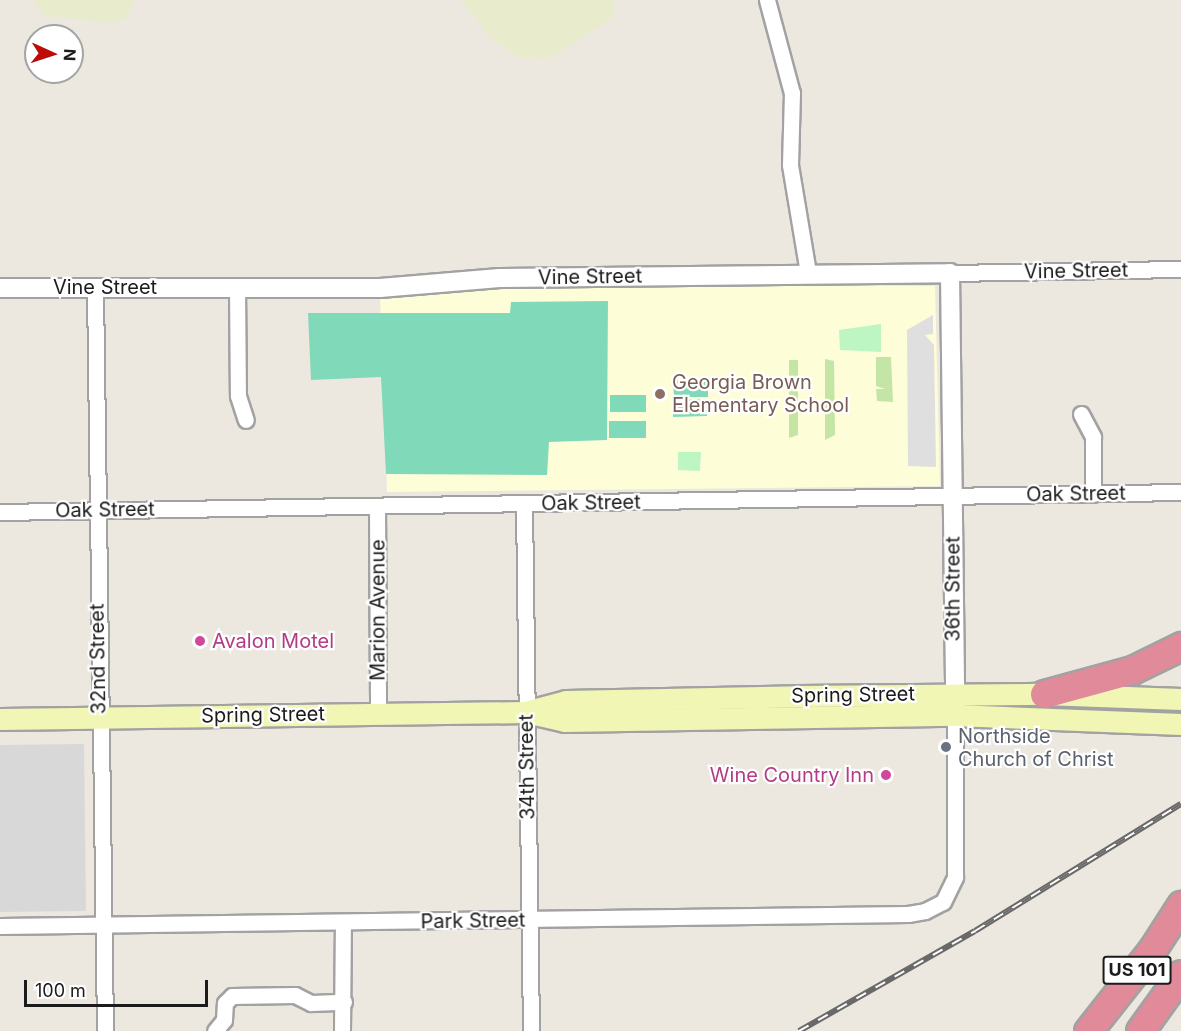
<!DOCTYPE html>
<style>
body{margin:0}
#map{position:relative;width:1181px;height:1031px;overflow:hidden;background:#ece8e0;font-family:Inter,sans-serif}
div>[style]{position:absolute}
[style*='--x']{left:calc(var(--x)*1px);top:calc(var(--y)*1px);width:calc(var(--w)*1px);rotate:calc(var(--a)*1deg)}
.residential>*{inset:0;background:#d9d8d8}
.education>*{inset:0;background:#fdfdd8}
.farmland>*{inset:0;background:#e8ebcc}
.grass>*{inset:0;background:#c5e5a7}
.park>*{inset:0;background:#bdf6c2}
.pitch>*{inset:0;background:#80d9b8}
.parking>*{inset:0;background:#dfdfdf}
.roads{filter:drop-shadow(2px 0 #a2a2a2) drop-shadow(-2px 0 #a2a2a2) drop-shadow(0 2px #a2a2a2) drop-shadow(0 -2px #a2a2a2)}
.minor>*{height:15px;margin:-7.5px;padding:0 7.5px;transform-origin:7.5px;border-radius:7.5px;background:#fff}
.tertiary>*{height:18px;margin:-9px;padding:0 9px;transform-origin:9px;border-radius:9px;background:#fff}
.secondary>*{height:21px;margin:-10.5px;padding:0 10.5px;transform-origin:10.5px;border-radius:10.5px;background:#f2f6b4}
.motorway>*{height:27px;margin:-13.5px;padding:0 13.5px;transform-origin:13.5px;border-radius:13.5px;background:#e18a99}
.rail>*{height:6px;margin-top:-3px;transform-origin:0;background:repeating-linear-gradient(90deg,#fff 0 11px,#696969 0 22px);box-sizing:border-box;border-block:2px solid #696969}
.dots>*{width:16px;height:16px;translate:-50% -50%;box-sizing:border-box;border:3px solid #fff;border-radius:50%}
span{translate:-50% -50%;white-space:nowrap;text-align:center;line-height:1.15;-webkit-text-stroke:4.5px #fff;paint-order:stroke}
.shield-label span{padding:2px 4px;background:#fff;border:2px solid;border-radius:4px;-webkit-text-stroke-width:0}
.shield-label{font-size:18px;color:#1b1b1b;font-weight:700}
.street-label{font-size:20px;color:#1b1b1b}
.education-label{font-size:20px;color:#785e54}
.left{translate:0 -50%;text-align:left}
.hotel-label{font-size:20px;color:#b23c85}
.right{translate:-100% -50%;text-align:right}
.worship-label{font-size:20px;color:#5b616d}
.north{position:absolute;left:24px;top:24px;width:60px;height:60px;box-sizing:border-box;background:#fff;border:2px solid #a4a4a4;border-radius:50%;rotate:93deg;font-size:16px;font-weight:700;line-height:24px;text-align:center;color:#1b1b1b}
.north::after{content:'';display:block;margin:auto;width:21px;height:27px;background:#bd0b08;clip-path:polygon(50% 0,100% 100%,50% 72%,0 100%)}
.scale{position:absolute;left:24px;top:980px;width:184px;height:27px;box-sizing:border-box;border:3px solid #1b1b1b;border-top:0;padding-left:8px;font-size:18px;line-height:21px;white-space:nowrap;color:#1b1b1b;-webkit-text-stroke:4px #fff;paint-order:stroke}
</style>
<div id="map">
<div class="residential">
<div style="clip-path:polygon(84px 744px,86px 911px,0 912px,0 745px)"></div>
</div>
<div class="education">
<div style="clip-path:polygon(561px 286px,935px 286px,940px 486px,387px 492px,380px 296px)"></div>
</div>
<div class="farmland">
<div style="clip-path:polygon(33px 0,134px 0,127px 19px,111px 23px,45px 16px)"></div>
<div style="clip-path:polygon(460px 0,613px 0,613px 18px,548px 59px,519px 58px,492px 38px)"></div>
</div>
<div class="grass">
<div style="clip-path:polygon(876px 357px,891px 357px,893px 402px,877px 401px,876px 389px,885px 389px,876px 386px)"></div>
<div style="clip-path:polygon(825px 359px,834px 361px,835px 435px,825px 440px)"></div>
<div style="clip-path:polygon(789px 360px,798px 360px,798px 435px,789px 438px)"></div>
</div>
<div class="park">
<div style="clip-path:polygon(881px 324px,881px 352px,840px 350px,839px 330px)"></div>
<div style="clip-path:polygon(678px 452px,701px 452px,700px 471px,678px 470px)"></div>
</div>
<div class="pitch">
<div style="clip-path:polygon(608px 301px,607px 440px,549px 442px,547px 475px,386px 474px,381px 377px,311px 380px,308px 313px,510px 313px,511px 302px)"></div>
<div style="clip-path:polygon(673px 380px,708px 380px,708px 397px,674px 397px)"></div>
<div style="clip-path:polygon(610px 395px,646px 395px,646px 412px,610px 412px)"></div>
<div style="clip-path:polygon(707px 399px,707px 416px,673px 417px,673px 400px)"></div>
<div style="clip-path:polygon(609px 421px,646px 421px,646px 438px,609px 438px)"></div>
</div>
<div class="parking">
<div style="clip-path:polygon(933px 315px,933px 334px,925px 335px,934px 345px,936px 467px,908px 466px,907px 330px)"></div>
</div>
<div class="roads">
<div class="minor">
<div style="--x:767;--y:0;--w:96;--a:75"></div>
<div style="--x:792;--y:93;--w:72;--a:91.6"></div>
<div style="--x:790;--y:165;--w:109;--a:80.5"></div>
<div style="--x:950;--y:273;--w:231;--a:-1"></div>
<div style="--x:95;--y:287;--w:744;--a:89.23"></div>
<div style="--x:237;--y:287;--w:109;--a:89.5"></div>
<div style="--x:238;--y:396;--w:25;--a:72"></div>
<div style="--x:1081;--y:414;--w:26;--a:62"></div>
<div style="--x:1093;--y:437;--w:57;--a:90"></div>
<div style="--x:524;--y:504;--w:527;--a:89.24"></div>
<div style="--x:377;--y:506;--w:208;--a:89.7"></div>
<div style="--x:0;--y:512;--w:1181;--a:-0.97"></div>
<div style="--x:0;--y:926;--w:908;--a:-0.76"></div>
<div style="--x:908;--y:914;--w:17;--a:-10"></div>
<div style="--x:925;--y:911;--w:20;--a:-27"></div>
<div style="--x:943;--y:902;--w:28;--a:-64"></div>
<div style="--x:955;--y:877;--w:162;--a:-90"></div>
<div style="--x:215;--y:1031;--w:14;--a:-51"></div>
<div style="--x:224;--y:1020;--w:17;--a:-87"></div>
<div style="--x:225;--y:1003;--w:10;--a:-45"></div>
<div style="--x:232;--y:996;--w:63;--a:-0.9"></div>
<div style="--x:295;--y:995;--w:18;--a:27"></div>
<div style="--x:311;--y:1003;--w:33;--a:-2"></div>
<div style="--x:342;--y:1031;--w:108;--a:-89.5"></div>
</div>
<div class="tertiary">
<div style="--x:0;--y:288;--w:380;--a:0"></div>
<div style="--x:380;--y:288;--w:120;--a:-4.8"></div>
<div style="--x:500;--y:278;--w:450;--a:-0.6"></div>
<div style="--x:950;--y:273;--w:434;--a:89.3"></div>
</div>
<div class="secondary">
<div style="--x:529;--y:711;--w:38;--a:-15"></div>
<div style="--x:566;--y:701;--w:232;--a:-1.2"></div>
<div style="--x:798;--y:696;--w:246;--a:-0.5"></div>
<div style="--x:1044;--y:694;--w:137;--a:2.1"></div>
<div style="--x:0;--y:719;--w:526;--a:-0.76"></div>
<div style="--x:526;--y:712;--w:39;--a:13"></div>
<div style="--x:564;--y:721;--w:391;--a:-0.9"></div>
<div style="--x:955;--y:715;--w:226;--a:2.3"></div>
</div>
<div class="motorway">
<div style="--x:1044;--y:694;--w:91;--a:-15.3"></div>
<div style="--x:1132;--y:670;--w:55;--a:-26.1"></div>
<div style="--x:1088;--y:1031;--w:103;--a:-51.7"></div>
<div style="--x:1152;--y:950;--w:54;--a:-57.2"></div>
<div style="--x:1140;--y:1031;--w:70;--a:-54.3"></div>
</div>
</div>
<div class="rail">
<div style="--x:799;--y:1031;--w:202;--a:-29.6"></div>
<div style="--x:975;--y:931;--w:242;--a:-31.7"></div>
</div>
<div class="dots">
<div style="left:660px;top:394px;background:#8d6e63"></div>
<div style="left:200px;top:641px;background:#d1479c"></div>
<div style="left:946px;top:747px;background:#6b7280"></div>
<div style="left:886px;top:775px;background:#d1479c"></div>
</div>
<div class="shield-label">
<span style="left:1137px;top:970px">US 101</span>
</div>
<div class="street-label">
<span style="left:1076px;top:271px;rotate:-1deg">Vine Street</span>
<span style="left:590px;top:277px;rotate:-1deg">Vine Street</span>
<span style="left:105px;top:287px">Vine Street</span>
<span style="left:1076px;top:494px;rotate:-1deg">Oak Street</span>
<span style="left:591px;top:503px;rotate:-1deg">Oak Street</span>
<span style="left:105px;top:510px;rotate:-1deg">Oak Street</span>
<span style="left:953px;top:589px;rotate:-90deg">36th Street</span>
<span style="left:378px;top:610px;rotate:-90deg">Marion Avenue</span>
<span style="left:98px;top:659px;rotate:-91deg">32nd Street</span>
<span style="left:853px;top:695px;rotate:-1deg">Spring Street</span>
<span style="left:263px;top:715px;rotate:-1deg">Spring Street</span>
<span style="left:527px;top:767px;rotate:-91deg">34th Street</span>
<span style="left:473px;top:921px;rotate:-1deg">Park Street</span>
</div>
<div class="education-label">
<span class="left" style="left:672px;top:394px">Georgia Brown<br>Elementary School</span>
</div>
<div class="hotel-label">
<span class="left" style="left:212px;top:641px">Avalon Motel</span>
<span class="right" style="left:874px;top:775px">Wine Country Inn</span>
</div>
<div class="worship-label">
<span class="left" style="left:958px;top:748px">Northside<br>Church of Christ</span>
</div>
<div class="north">N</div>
<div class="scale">100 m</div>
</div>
